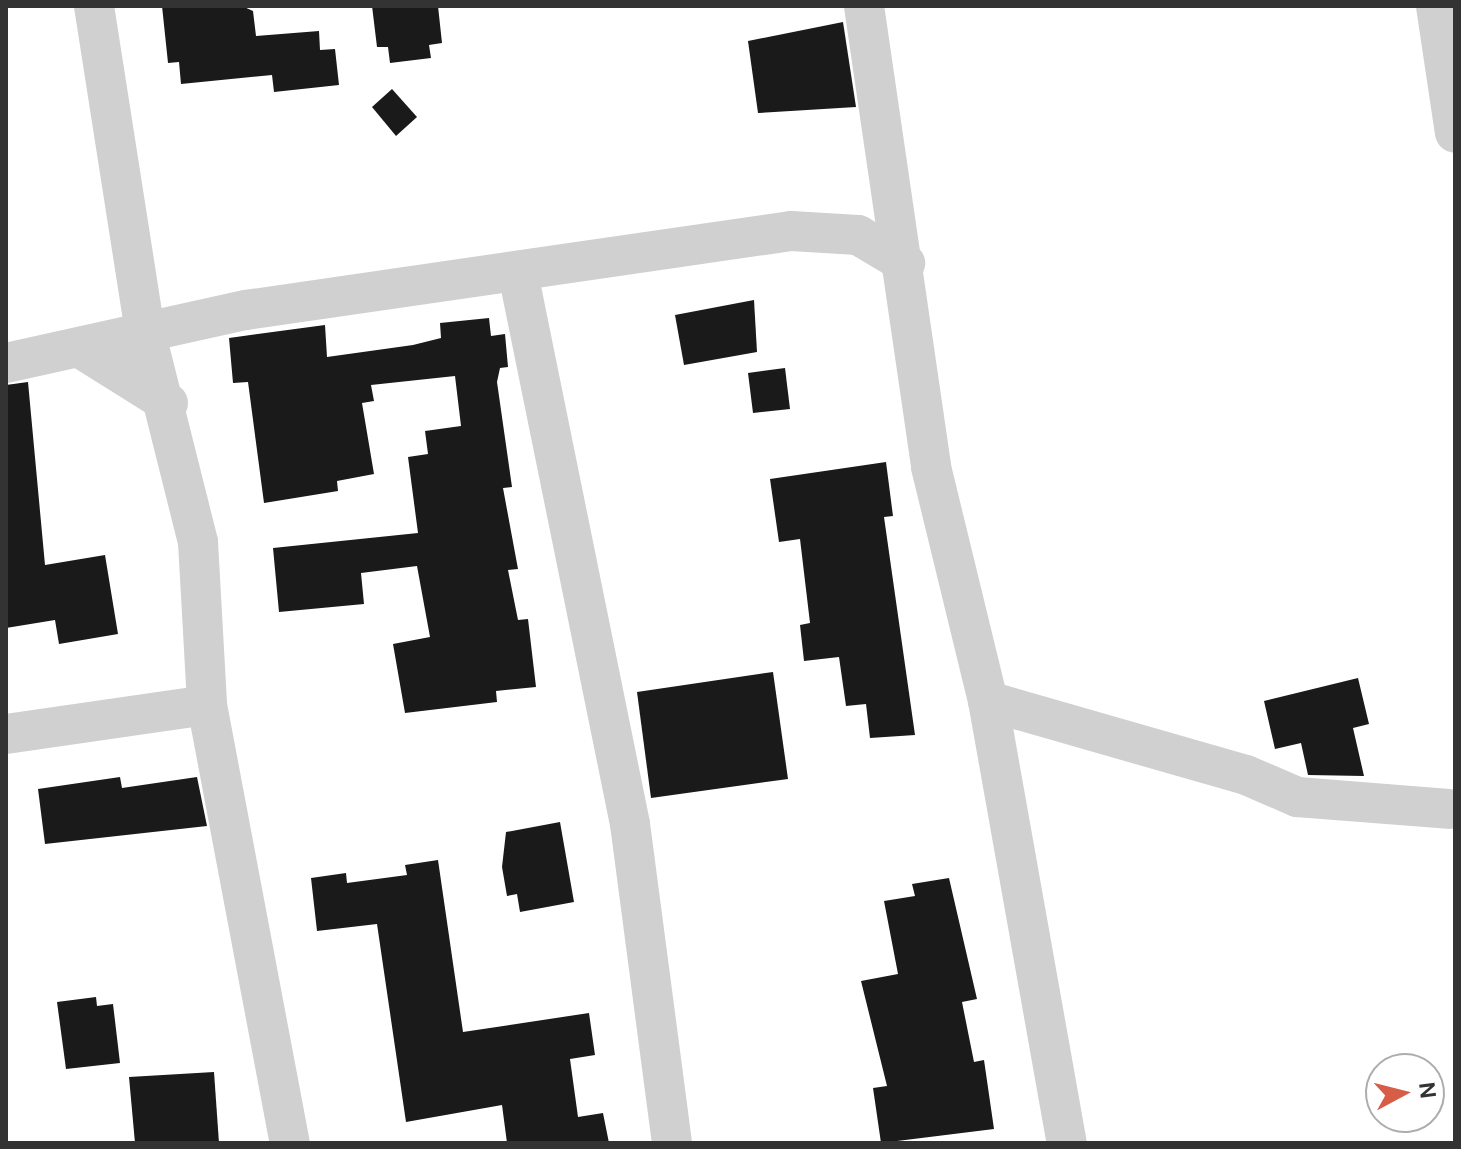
<!DOCTYPE html>
<style>
body{margin:0}
#map{position:relative;width:1461px;height:1149px;overflow:hidden;background:#fff;font-family:"DM Sans",sans-serif}
div>[style]{position:absolute}
[style*='--x']{left:calc(var(--x)*1px);top:calc(var(--y)*1px);width:calc(var(--w)*1px);rotate:calc(var(--a)*1deg)}
.building>*{inset:0;background:#1a1a1a}
.minor>*{height:40px;margin:-20px;padding:0 20px;transform-origin:20px;border-radius:20px;background:#d0d0d0}
span{translate:-50% -50%;white-space:nowrap;text-align:center;line-height:1.15;-webkit-text-stroke:8px #fff;paint-order:stroke}
.frame{position:absolute;inset:0;border:8px solid #333;pointer-events:none}
.north{position:absolute;left:1365px;top:1053px;width:80px;height:80px;box-sizing:border-box;background:#fff;border:2px solid #adadad;border-radius:50%;rotate:83deg;font-size:22px;font-weight:700;line-height:32px;text-align:center;color:#333}
.north::after{content:'';display:block;margin:auto;width:28px;height:36px;background:#d75d47;clip-path:polygon(50% 0,100% 100%,50% 72%,0 100%)}
</style>
<div id="map">
<div class="building">
<div style="clip-path:polygon(162px 6px,242px 6px,253px 11px,256px 36px,319px 31px,320px 50px,335px 49px,339px 85px,274px 92px,272px 75px,181px 84px,179px 62px,168px 63px)"></div>
<div style="clip-path:polygon(372px 6px,438px 6px,442px 43px,429px 45px,431px 58px,390px 63px,388px 47px,377px 47px)"></div>
<div style="clip-path:polygon(843px 22px,856px 107px,758px 113px,748px 41px)"></div>
<div style="clip-path:polygon(392px 89px,417px 117px,396px 136px,372px 107px)"></div>
<div style="clip-path:polygon(754px 300px,757px 352px,684px 365px,675px 315px)"></div>
<div style="clip-path:polygon(489px 318px,491px 336px,505px 334px,508px 367px,500px 368px,497px 382px,512px 487px,503px 488px,518px 569px,508px 570px,518px 620px,528px 619px,536px 687px,496px 691px,497px 702px,405px 713px,393px 644px,430px 637px,417px 566px,361px 573px,364px 604px,279px 612px,273px 548px,418px 533px,408px 457px,428px 454px,425px 431px,461px 426px,455px 376px,371px 385px,374px 401px,362px 403px,374px 474px,337px 481px,338px 491px,264px 503px,248px 382px,233px 383px,229px 338px,325px 325px,327px 357px,413px 345px,441px 338px,440px 323px)"></div>
<div style="clip-path:polygon(785px 368px,790px 409px,753px 413px,748px 373px)"></div>
<div style="clip-path:polygon(28px 382px,45px 565px,105px 555px,118px 634px,59px 644px,55px 620px,6px 628px,6px 385px)"></div>
<div style="clip-path:polygon(886px 462px,893px 516px,884px 517px,915px 735px,870px 738px,866px 704px,846px 706px,839px 657px,804px 661px,800px 625px,810px 623px,800px 539px,779px 542px,770px 479px)"></div>
<div style="clip-path:polygon(773px 672px,788px 779px,651px 798px,637px 692px)"></div>
<div style="clip-path:polygon(1358px 678px,1369px 724px,1353px 728px,1364px 776px,1308px 775px,1301px 743px,1275px 749px,1264px 701px)"></div>
<div style="clip-path:polygon(120px 777px,122px 788px,197px 777px,207px 826px,45px 844px,38px 789px)"></div>
<div style="clip-path:polygon(560px 822px,574px 902px,520px 912px,517px 894px,507px 896px,502px 867px,506px 832px)"></div>
<div style="clip-path:polygon(438px 860px,463px 1032px,589px 1013px,595px 1055px,570px 1059px,578px 1117px,603px 1113px,609px 1143px,507px 1143px,502px 1105px,406px 1122px,377px 924px,317px 931px,311px 878px,346px 873px,347px 883px,407px 875px,405px 865px)"></div>
<div style="clip-path:polygon(949px 878px,977px 999px,962px 1002px,974px 1062px,984px 1060px,994px 1129px,881px 1143px,873px 1088px,887px 1086px,861px 981px,898px 974px,884px 901px,915px 896px,912px 884px)"></div>
<div style="clip-path:polygon(96px 997px,97px 1006px,113px 1004px,120px 1063px,66px 1069px,57px 1002px)"></div>
<div style="clip-path:polygon(214px 1072px,219px 1143px,135px 1143px,129px 1077px)"></div>
</div>
<div class="minor">
<div style="--x:94;--y:6;--w:325;--a:81.1"></div>
<div style="--x:144;--y:327;--w:222;--a:75.9"></div>
<div style="--x:198;--y:542;--w:163;--a:86.8"></div>
<div style="--x:207;--y:705;--w:446;--a:79.3"></div>
<div style="--x:864;--y:6;--w:466;--a:81.7"></div>
<div style="--x:931;--y:467;--w:241;--a:76.3"></div>
<div style="--x:988;--y:701;--w:449;--a:79.9"></div>
<div style="--x:1436;--y:6;--w:128;--a:81.5"></div>
<div style="--x:518;--y:273;--w:562;--a:78.51"></div>
<div style="--x:630;--y:824;--w:322;--a:82.5"></div>
<div style="--x:85;--y:351;--w:98;--a:32.1"></div>
<div style="--x:6;--y:363;--w:246;--a:-12.5"></div>
<div style="--x:246;--y:310;--w:551;--a:-8.25"></div>
<div style="--x:791;--y:231;--w:67;--a:3.4"></div>
<div style="--x:858;--y:235;--w:55;--a:30.8"></div>
<div style="--x:988;--y:701;--w:268;--a:16"></div>
<div style="--x:1246;--y:775;--w:56;--a:23.3"></div>
<div style="--x:1297;--y:797;--w:152;--a:4.5"></div>
<div style="--x:6;--y:734;--w:203;--a:-8.2"></div>
</div>
<div class="frame"></div>
<div class="north">N</div>
</div>
